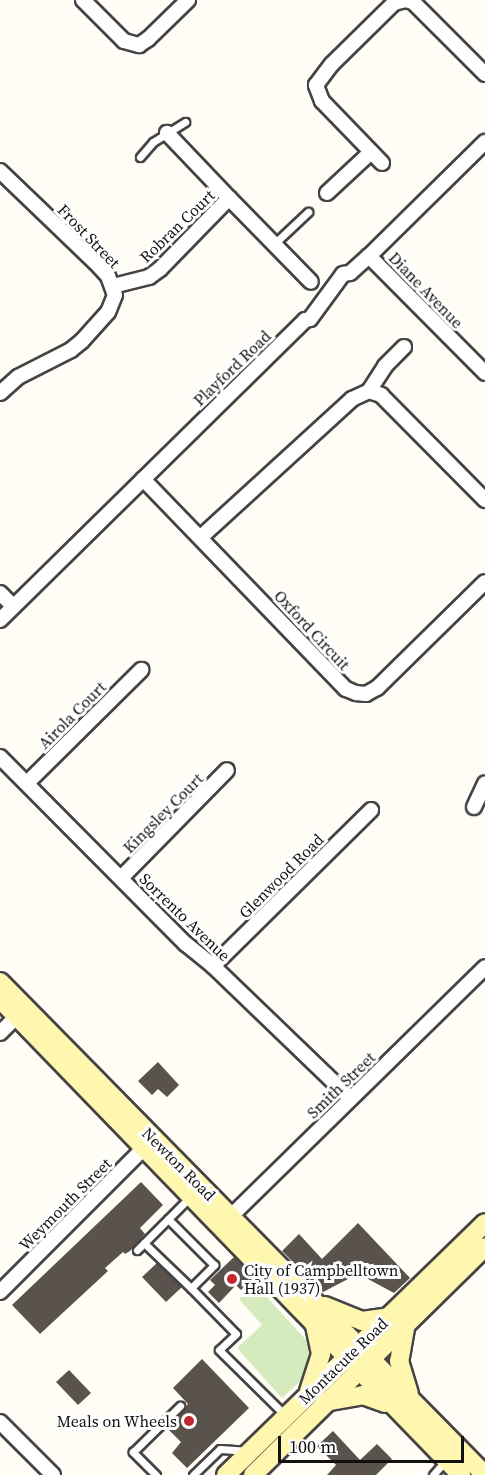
<!DOCTYPE html>
<style>
body{margin:0}
#map{position:relative;width:485px;height:1475px;overflow:hidden;background:#fffdf5;font-family:"Source Serif 4",serif}
div>[style]{position:absolute}
[style*='--x']{left:calc(var(--x)*1px);top:calc(var(--y)*1px);width:calc(var(--w)*1px);rotate:calc(var(--a)*1deg)}
.green>*{inset:0;background:#d5ebbd}
.building>*{inset:0;background:#5a524d}
.roads{filter:drop-shadow(2px 0 #444) drop-shadow(-2px 0 #444) drop-shadow(0 2px #444) drop-shadow(0 -2px #444)}
.lane>*{height:7px;margin:-3.5px;padding:0 3.5px;transform-origin:3.5px;border-radius:3.5px;background:#fff}
.street>*{height:14px;margin:-7px;padding:0 7px;transform-origin:7px;border-radius:7px;background:#fff}
.secondary>*{height:18px;margin:-9px;padding:0 9px;transform-origin:9px;border-radius:9px;background:#fff6b0}
.dots>*{width:16px;height:16px;translate:-50% -50%;box-sizing:border-box;border:3px solid #fff;border-radius:50%}
span{translate:-50% -50%;white-space:nowrap;text-align:center;line-height:1.15;-webkit-text-stroke:6px #fff;paint-order:stroke}
.street-label{font-size:16px;color:#111}
.poi-label{font-size:16px;color:#111}
.left{translate:0 -50%;text-align:left}
.right{translate:-100% -50%;text-align:right}
.scale{position:absolute;left:278px;top:1436px;width:186px;height:27px;box-sizing:border-box;border:3px solid #111;border-top:0;padding-left:8px;font-size:18px;line-height:21px;white-space:nowrap;color:#111;-webkit-text-stroke:4px #fff;paint-order:stroke}
</style>
<div id="map">
<div class="green">
<div style="clip-path:polygon(255px 1284px,308px 1342px,310px 1372px,282px 1398px,237px 1348px,262px 1325px,239px 1299px)"></div>
</div>
<div class="building">
<div style="clip-path:polygon(158px 1062px,179px 1085px,167px 1097px,158px 1089px,152px 1095px,138px 1081px)"></div>
<div style="clip-path:polygon(141px 1182px,163px 1205px,140px 1228px,145px 1234px,130px 1251px,125px 1254px,123px 1252px,105px 1268px,108px 1271px,40px 1334px,12px 1305px)"></div>
<div style="clip-path:polygon(358px 1223px,410px 1278px,394px 1293px,368px 1279px,348px 1279px,323px 1292px,282px 1251px,299px 1234px,322px 1259px)"></div>
<div style="clip-path:polygon(234px 1257px,254px 1277px,241px 1290px,236px 1285px,219px 1303px,208px 1292px,215px 1285px,210px 1280px)"></div>
<div style="clip-path:polygon(157px 1263px,182px 1287px,166px 1302px,142px 1277px)"></div>
<div style="clip-path:polygon(202px 1359px,249px 1408px,187px 1468px,172px 1453px,181px 1442px,166px 1427px,188px 1404px,173px 1388px)"></div>
<div style="clip-path:polygon(69px 1370px,91px 1393px,78px 1405px,56px 1382px)"></div>
<div style="clip-path:polygon(333px 1431px,360px 1460px,377px 1444px,392px 1459px,376px 1475px,327px 1475px,336px 1465px,317px 1446px)"></div>
</div>
<div class="roads">
<div class="lane">
<div style="--x:140;--y:157;--w:20;--a:-49"></div>
<div style="--x:153;--y:142;--w:38;--a:-32"></div>
<div style="--x:274;--y:244;--w:47;--a:-43.3"></div>
<div style="--x:144;--y:1243;--w:65;--a:43.8"></div>
<div style="--x:191;--y:1288;--w:33;--a:-45"></div>
<div style="--x:214;--y:1265;--w:65;--a:-135"></div>
<div style="--x:137;--y:1250;--w:76;--a:-45"></div>
<div style="--x:191;--y:1288;--w:64;--a:45.6"></div>
<div style="--x:236;--y:1334;--w:23;--a:137"></div>
<div style="--x:219;--y:1350;--w:93;--a:44.6"></div>
<div style="--x:156;--y:1475;--w:33;--a:-135"></div>
<div style="--x:133;--y:1452;--w:66;--a:-44.4"></div>
<div style="--x:193;--y:1475;--w:37;--a:-44"></div>
<div style="--x:220;--y:1449;--w:26;--a:4"></div>
<div style="--x:433;--y:1475;--w:18;--a:-49"></div>
</div>
<div class="street">
<div style="--x:83;--y:0;--w:58;--a:45"></div>
<div style="--x:124;--y:41;--w:16;--a:15"></div>
<div style="--x:139;--y:45;--w:11;--a:-34"></div>
<div style="--x:148;--y:39;--w:56;--a:-44.3"></div>
<div style="--x:382;--y:163;--w:86;--a:-134.1"></div>
<div style="--x:322;--y:101;--w:17;--a:-111"></div>
<div style="--x:316;--y:85;--w:26;--a:-53"></div>
<div style="--x:332;--y:64;--w:87;--a:-44.5"></div>
<div style="--x:394;--y:3;--w:11;--a:-15"></div>
<div style="--x:405;--y:0;--w:8;--a:14"></div>
<div style="--x:413;--y:2;--w:102;--a:45"></div>
<div style="--x:0;--y:171;--w:132;--a:43.8"></div>
<div style="--x:95;--y:262;--w:19;--a:47"></div>
<div style="--x:108;--y:276;--w:20;--a:70"></div>
<div style="--x:115;--y:295;--w:18;--a:112"></div>
<div style="--x:108;--y:312;--w:39;--a:132"></div>
<div style="--x:82;--y:341;--w:14;--a:141"></div>
<div style="--x:71;--y:350;--w:59;--a:153"></div>
<div style="--x:18;--y:377;--w:24;--a:138"></div>
<div style="--x:327;--y:193;--w:60;--a:-43"></div>
<div style="--x:229;--y:198;--w:117;--a:45.7"></div>
<div style="--x:369;--y:256;--w:165;--a:45.2"></div>
<div style="--x:113;--y:286;--w:37;--a:-14"></div>
<div style="--x:149;--y:277;--w:14;--a:-36"></div>
<div style="--x:160;--y:269;--w:99;--a:-45.8"></div>
<div style="--x:229;--y:198;--w:90;--a:-133.6"></div>
<div style="--x:369;--y:391;--w:30;--a:-57"></div>
<div style="--x:385;--y:366;--w:27;--a:-45"></div>
<div style="--x:143;--y:479;--w:292;--a:46"></div>
<div style="--x:346;--y:689;--w:11;--a:22"></div>
<div style="--x:356;--y:693;--w:10;--a:6"></div>
<div style="--x:366;--y:694;--w:13;--a:-29"></div>
<div style="--x:377;--y:688;--w:151;--a:-44.5"></div>
<div style="--x:201;--y:537;--w:205;--a:-42.4"></div>
<div style="--x:352;--y:399;--w:19;--a:-25"></div>
<div style="--x:369;--y:391;--w:13;--a:18"></div>
<div style="--x:381;--y:395;--w:148;--a:45.3"></div>
<div style="--x:0;--y:593;--w:18;--a:45"></div>
<div style="--x:0;--y:620;--w:428;--a:-44.5"></div>
<div style="--x:305;--y:320;--w:5;--a:-11"></div>
<div style="--x:310;--y:319;--w:56;--a:-53.7"></div>
<div style="--x:343;--y:274;--w:7;--a:-8"></div>
<div style="--x:350;--y:273;--w:25;--a:-42"></div>
<div style="--x:369;--y:256;--w:163;--a:-44.5"></div>
<div style="--x:0;--y:757;--w:264;--a:45.2"></div>
<div style="--x:186;--y:944;--w:35;--a:39"></div>
<div style="--x:213;--y:966;--w:190;--a:43.9"></div>
<div style="--x:27;--y:783;--w:161;--a:-44.7"></div>
<div style="--x:474;--y:807;--w:26;--a:-65"></div>
<div style="--x:121;--y:878;--w:151;--a:-45.5"></div>
<div style="--x:213;--y:966;--w:222;--a:-44.6"></div>
<div style="--x:0;--y:1033;--w:31;--a:-45"></div>
<div style="--x:225;--y:1222;--w:364;--a:-44.4"></div>
<div style="--x:0;--y:1292;--w:211;--a:-45"></div>
<div style="--x:0;--y:1422;--w:75;--a:45"></div>
</div>
<div class="secondary">
<div style="--x:0;--y:982;--w:692;--a:45.47"></div>
<div style="--x:0;--y:999;--w:663;--a:45.92"></div>
<div style="--x:325;--y:1306;--w:40;--a:22"></div>
<div style="--x:362;--y:1321;--w:27;--a:-8"></div>
<div style="--x:406;--y:1323;--w:39;--a:100"></div>
<div style="--x:399;--y:1361;--w:34;--a:73"></div>
<div style="--x:309;--y:1391;--w:39;--a:-72"></div>
<div style="--x:321;--y:1354;--w:29;--a:-102"></div>
<div style="--x:325;--y:1402;--w:39;--a:-10"></div>
<div style="--x:363;--y:1395;--w:23;--a:20"></div>
<div style="--x:226;--y:1475;--w:361;--a:-44.2"></div>
<div style="--x:253;--y:1475;--w:325;--a:-44.5"></div>
</div>
</div>
<div class="dots">
<div style="left:232px;top:1279px;background:#c4262e"></div>
<div style="left:189px;top:1421px;background:#c4262e"></div>
</div>
<div class="street-label">
<span style="left:177px;top:226px;rotate:-44deg">Robran Court</span>
<span style="left:89px;top:236px;rotate:46deg">Frost Street</span>
<span style="left:426px;top:290px;rotate:46deg">Diane Avenue</span>
<span style="left:232px;top:368px;rotate:-44deg">Playford Road</span>
<span style="left:312px;top:630px;rotate:47deg">Oxford Circuit</span>
<span style="left:72px;top:715px;rotate:-45deg">Airola Court</span>
<span style="left:163px;top:813px;rotate:-45deg">Kingsley Court</span>
<span style="left:281px;top:876px;rotate:-45deg">Glenwood Road</span>
<span style="left:185px;top:917px;rotate:44deg">Sorrento Avenue</span>
<span style="left:341px;top:1085px;rotate:-44deg">Smith Street</span>
<span style="left:179px;top:1164px;rotate:45deg">Newton Road</span>
<span style="left:65px;top:1204px;rotate:-45deg">Weymouth Street</span>
<span style="left:343px;top:1361px;rotate:-44deg">Montacute Road</span>
</div>
<div class="poi-label">
<span class="left" style="left:244px;top:1279px">City of Campbelltown<br>Hall (1937)</span>
<span class="right" style="left:177px;top:1421px">Meals on Wheels</span>
</div>
<div class="scale">100 m</div>
</div>
